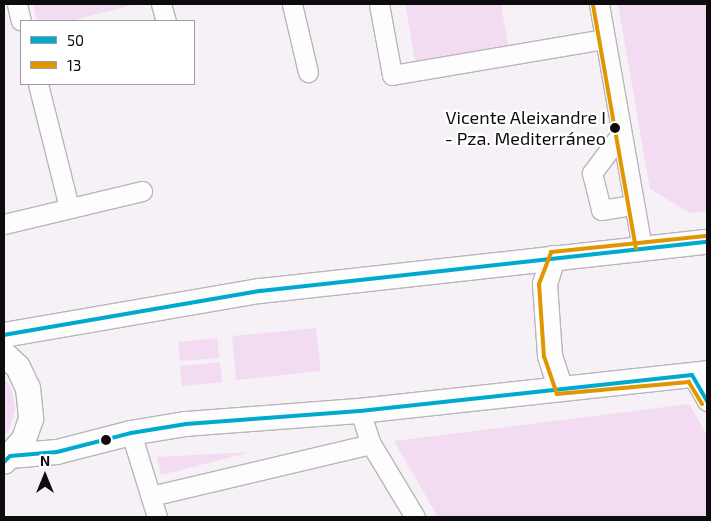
<!DOCTYPE html>
<meta charset="utf-8">
<style>
body{margin:0}
#map{position:relative;width:711px;height:521px;overflow:hidden;background:#f6f1f6;font-family:"Exo 2",sans-serif}
div>[style]{position:absolute}
[style*='--x']{left:calc(var(--x)*1px);top:calc(var(--y)*1px);width:calc(var(--w)*1px);rotate:calc(var(--a)*1deg)}
.green>*{inset:0;background:#f3dcf2}
.roads{filter:drop-shadow(1px 0 #b9b5b9) drop-shadow(-1px 0 #b9b5b9) drop-shadow(0 1px #b9b5b9) drop-shadow(0 -1px #b9b5b9)}
.minor>*{height:19px;margin:-9.5px;padding:0 9.5px;transform-origin:9.5px;border-radius:9.5px;background:#fefdfe}
.major>*{height:24px;margin:-12px;padding:0 12px;transform-origin:12px;border-radius:12px;background:#fefdfe}
.bus-1>*{height:4px;margin:-2px;padding:0 2px;transform-origin:2px;border-radius:2px;background:#00a9ce}
.bus-2>*{height:4px;margin:-2px;padding:0 2px;transform-origin:2px;border-radius:2px;background:#e09601}
.dots>*{width:14px;height:14px;translate:-50% -50%;box-sizing:border-box;border:2px solid #fff;border-radius:50%}
span{translate:-50% -50%;white-space:nowrap;text-align:center;line-height:1.15;-webkit-text-stroke:4.5px #fff;paint-order:stroke}
.bus-label{font-size:18px;color:#0e0b0e}
.right{translate:-100% -50%;text-align:right}
.frame{position:absolute;inset:0;border:5px solid #0e0b0e;pointer-events:none}
.legend{position:absolute;left:20px;top:20px;width:175px;height:65px;box-sizing:border-box;background:#fff;border:1px solid #9f9d9f;margin:0;padding:6px 9px;list-style:none;font-size:15px;color:#0e0b0e}
.legend li{display:flex;align-items:center;gap:10px;height:25px}
.legend b{width:25px;border:1px solid #9f9d9f}
.north{position:absolute;left:20px;top:451px;width:50px;height:50px;-webkit-text-stroke:4px #fff;paint-order:stroke;rotate:0deg;font-size:14px;font-weight:700;line-height:20px;text-align:center;color:#0e0b0e}
.north::after{content:'';display:block;margin:auto;width:18px;height:22px;background:#0e0b0e;clip-path:polygon(50% 0,100% 100%,50% 72%,0 100%)}
</style>
<div id="map">
<div class="green">
<div style="clip-path:polygon(33px 4px,137px 4px,70px 21px,37px 21px)"></div>
<div style="clip-path:polygon(405px 4px,501px 4px,508px 46px,415px 61px)"></div>
<div style="clip-path:polygon(618px 4px,707px 4px,707px 211px,690px 213px,650px 189px)"></div>
<div style="clip-path:polygon(316px 328px,321px 371px,236px 380px,232px 336px)"></div>
<div style="clip-path:polygon(217px 338px,219px 358px,180px 361px,178px 342px)"></div>
<div style="clip-path:polygon(220px 362px,222px 382px,182px 386px,180px 366px)"></div>
<div style="clip-path:polygon(4px 378px,11px 388px,15px 408px,10px 428px,4px 436px)"></div>
<div style="clip-path:polygon(689px 404px,707px 435px,707px 515px,703px 517px,438px 517px,394px 441px)"></div>
<div style="clip-path:polygon(252px 452px,161px 475px,157px 457px)"></div>
</div>
<div class="roads">
<div class="minor">
<div style="--x:17;--y:4;--w:17;--a:77"></div>
<div style="--x:161;--y:4;--w:18;--a:74"></div>
<div style="--x:292;--y:4;--w:70;--a:76.8"></div>
<div style="--x:379;--y:4;--w:72;--a:79.6"></div>
<div style="--x:392;--y:75;--w:216;--a:-9.6"></div>
<div style="--x:599;--y:4;--w:247;--a:80"></div>
<div style="--x:38;--y:84;--w:127;--a:75.9"></div>
<div style="--x:621;--y:134;--w:49;--a:126.6"></div>
<div style="--x:592;--y:173;--w:38;--a:76"></div>
<div style="--x:601;--y:210;--w:31;--a:-9"></div>
<div style="--x:4;--y:224;--w:142;--a:-13.4"></div>
<div style="--x:692;--y:375;--w:30;--a:60"></div>
<div style="--x:360;--y:411;--w:35;--a:72"></div>
<div style="--x:371;--y:444;--w:85;--a:58.9"></div>
<div style="--x:131;--y:433;--w:88;--a:72.8"></div>
<div style="--x:151;--y:496;--w:226;--a:-13.3"></div>
</div>
<div class="major">
<div style="--x:553;--y:258;--w:27;--a:107"></div>
<div style="--x:545;--y:284;--w:72;--a:86"></div>
<div style="--x:550;--y:356;--w:35;--a:72"></div>
<div style="--x:4;--y:335;--w:260;--a:-9.8"></div>
<div style="--x:260;--y:291;--w:450;--a:-6.3"></div>
<div style="--x:4;--y:354;--w:19;--a:43"></div>
<div style="--x:18;--y:367;--w:23;--a:65"></div>
<div style="--x:28;--y:388;--w:31;--a:84"></div>
<div style="--x:31;--y:419;--w:21;--a:109"></div>
<div style="--x:24;--y:439;--w:30;--a:131"></div>
<div style="--x:10;--y:456;--w:47;--a:-4.9"></div>
<div style="--x:57;--y:452;--w:76;--a:-14.4"></div>
<div style="--x:131;--y:433;--w:56;--a:-9.3"></div>
<div style="--x:186;--y:424;--w:174;--a:-4.3"></div>
<div style="--x:360;--y:411;--w:349;--a:-6.2"></div>
</div>
</div>
<div class="bus-1">
<div style="--x:4;--y:335;--w:260;--a:-9.8"></div>
<div style="--x:260;--y:291;--w:450;--a:-6.3"></div>
<div style="--x:4;--y:462;--w:8;--a:-45"></div>
<div style="--x:10;--y:456;--w:47;--a:-4.9"></div>
<div style="--x:57;--y:452;--w:76;--a:-14.4"></div>
<div style="--x:131;--y:433;--w:56;--a:-9.3"></div>
<div style="--x:186;--y:424;--w:174;--a:-4.3"></div>
<div style="--x:360;--y:411;--w:334;--a:-6.2"></div>
<div style="--x:692;--y:375;--w:30;--a:60"></div>
</div>
<div class="bus-2">
<div style="--x:593;--y:5;--w:247;--a:80"></div>
<div style="--x:702;--y:404;--w:26;--a:-121"></div>
<div style="--x:689;--y:382;--w:133;--a:174.8"></div>
<div style="--x:557;--y:394;--w:39;--a:-109"></div>
<div style="--x:544;--y:357;--w:73;--a:-93.9"></div>
<div style="--x:539;--y:284;--w:34;--a:-69"></div>
<div style="--x:551;--y:252;--w:156;--a:-5.9"></div>
</div>
<div class="dots">
<div style="left:615px;top:128px;background:#0e0b0e"></div>
<div style="left:106px;top:440px;background:#0e0b0e"></div>
</div>
<div class="bus-label">
<span class="right" style="left:606px;top:128px">Vicente Aleixandre I<br>- Pza. Mediterráneo</span>
</div>
<div class="frame"></div>
<ul class="legend">
<li><b style="height:6px;background:#00a9ce"></b>50</li>
<li><b style="height:6px;background:#e09601"></b>13</li>
</ul>
<div class="north">N</div>
</div>
